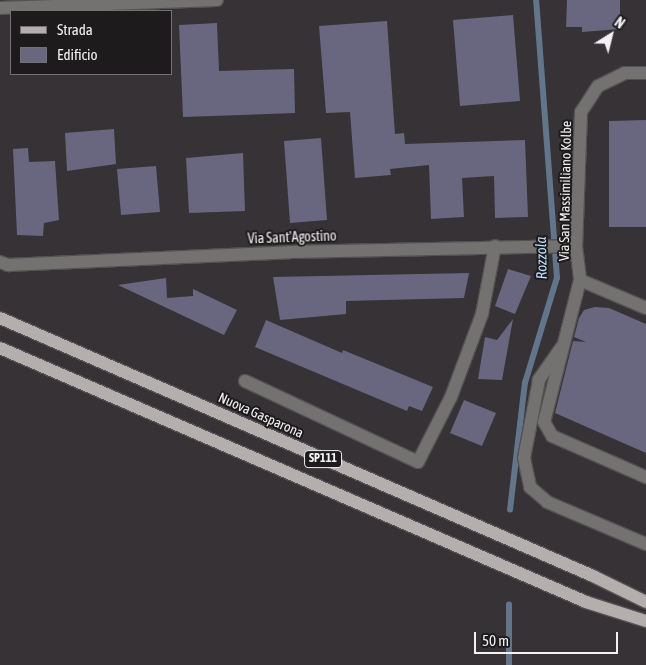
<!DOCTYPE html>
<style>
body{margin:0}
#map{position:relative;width:646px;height:665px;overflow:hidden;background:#363236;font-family:"Asap Condensed",sans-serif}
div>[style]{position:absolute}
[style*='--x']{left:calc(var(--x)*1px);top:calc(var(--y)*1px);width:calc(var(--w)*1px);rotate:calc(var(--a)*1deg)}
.stream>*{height:5.5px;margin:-2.75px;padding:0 2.75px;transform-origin:2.75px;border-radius:2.75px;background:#62758a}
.building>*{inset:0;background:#69667f}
.roads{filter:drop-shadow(1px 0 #545154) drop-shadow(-1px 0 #545154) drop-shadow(0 1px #545154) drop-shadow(0 -1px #545154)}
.minor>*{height:12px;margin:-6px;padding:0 6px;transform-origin:6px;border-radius:6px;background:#747270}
.major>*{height:12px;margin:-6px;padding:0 6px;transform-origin:6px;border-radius:6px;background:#b4afac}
span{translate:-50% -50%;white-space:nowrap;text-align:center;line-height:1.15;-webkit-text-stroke:4px #1d1b1c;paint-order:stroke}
.shield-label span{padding:1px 4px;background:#1d1b1c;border:1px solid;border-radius:4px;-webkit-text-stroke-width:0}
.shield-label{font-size:12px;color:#f3f1f3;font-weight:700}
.street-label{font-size:14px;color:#f3f1f3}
.water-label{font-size:15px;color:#bfdcfe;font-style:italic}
.legend{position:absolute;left:10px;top:10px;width:162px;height:65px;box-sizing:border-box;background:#1d1b1c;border:1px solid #737172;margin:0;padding:6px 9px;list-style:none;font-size:15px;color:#f3f1f3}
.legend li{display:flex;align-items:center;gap:10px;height:25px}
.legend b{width:25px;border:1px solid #737172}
.north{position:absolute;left:586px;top:10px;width:50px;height:50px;-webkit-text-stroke:4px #1d1b1c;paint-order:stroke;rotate:36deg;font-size:14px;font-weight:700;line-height:20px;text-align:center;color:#f3f1f3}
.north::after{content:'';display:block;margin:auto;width:18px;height:22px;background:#f3f1f3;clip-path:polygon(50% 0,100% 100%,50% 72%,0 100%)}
.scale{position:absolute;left:474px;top:632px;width:144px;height:22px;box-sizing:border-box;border:2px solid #f3f1f3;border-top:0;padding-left:6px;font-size:15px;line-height:18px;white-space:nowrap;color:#f3f1f3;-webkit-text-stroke:4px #1d1b1c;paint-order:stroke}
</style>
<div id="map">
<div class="stream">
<div style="--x:510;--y:510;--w:128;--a:-83.3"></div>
<div style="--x:525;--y:383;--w:110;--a:-73.1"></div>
<div style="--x:557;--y:278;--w:279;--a:-94.3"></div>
<div style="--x:509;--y:665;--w:60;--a:-90"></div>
</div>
<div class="building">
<div style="clip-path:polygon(567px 0,620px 0,620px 29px,582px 32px,582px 27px,566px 27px)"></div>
<div style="clip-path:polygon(513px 15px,520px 101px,460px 106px,453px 20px)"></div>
<div style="clip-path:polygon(387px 21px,395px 134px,404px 133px,405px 144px,525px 140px,528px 217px,495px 218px,494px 176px,462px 178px,464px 217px,431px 219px,429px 165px,390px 169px,391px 175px,355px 178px,350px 112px,326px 113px,319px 26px)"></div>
<div style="clip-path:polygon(217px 23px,219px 71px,294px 69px,295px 113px,183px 117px,179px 25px)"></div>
<div style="clip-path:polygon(646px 120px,646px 227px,609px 227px,609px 121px)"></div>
<div style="clip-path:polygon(114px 129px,116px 164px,67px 171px,65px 133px)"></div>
<div style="clip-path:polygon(321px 138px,327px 220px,290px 223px,284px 141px)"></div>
<div style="clip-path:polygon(28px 148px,29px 162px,55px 161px,59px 220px,44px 223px,43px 236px,17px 235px,13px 149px)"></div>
<div style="clip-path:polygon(243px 153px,245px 211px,189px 213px,186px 158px)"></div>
<div style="clip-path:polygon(156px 166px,160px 212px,121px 215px,117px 169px)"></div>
<div style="clip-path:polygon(508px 269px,531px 276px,515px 314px,495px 306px)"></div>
<div style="clip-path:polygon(469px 273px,464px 298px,346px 301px,346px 314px,280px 320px,273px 277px)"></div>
<div style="clip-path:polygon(166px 278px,167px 298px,193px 296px,193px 289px,237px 310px,224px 335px,118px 285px)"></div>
<div style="clip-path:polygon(595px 307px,609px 308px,646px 324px,646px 453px,555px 413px,573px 341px,586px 342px,574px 337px,579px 318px,584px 310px)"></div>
<div style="clip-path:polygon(513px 319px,502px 380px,478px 379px,485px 337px,497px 340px)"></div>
<div style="clip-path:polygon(266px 320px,342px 353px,343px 350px,433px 387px,422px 411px,409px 406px,407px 411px,255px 347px)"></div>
<div style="clip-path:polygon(464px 400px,496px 413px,482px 446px,450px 433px)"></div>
</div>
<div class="roads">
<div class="minor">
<div style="--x:0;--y:8;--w:217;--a:-2.1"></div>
<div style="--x:646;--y:73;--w:21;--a:180"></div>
<div style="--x:625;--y:73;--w:30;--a:154"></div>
<div style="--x:598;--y:86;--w:31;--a:123"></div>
<div style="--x:581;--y:112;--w:134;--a:92.1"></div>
<div style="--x:576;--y:246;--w:34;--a:83"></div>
<div style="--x:580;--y:280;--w:72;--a:23"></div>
<div style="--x:0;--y:262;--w:9;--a:21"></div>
<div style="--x:8;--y:265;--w:282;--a:-2.6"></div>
<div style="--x:290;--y:252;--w:286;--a:-1.2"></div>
<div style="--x:580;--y:280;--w:146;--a:104.2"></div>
<div style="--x:544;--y:422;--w:16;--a:60"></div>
<div style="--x:552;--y:436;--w:103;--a:23.6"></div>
<div style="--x:561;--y:348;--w:39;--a:125"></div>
<div style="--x:539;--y:380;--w:79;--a:100.9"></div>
<div style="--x:524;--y:458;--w:30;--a:78"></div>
<div style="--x:530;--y:487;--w:23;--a:41"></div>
<div style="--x:547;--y:502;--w:108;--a:23"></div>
<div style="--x:245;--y:381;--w:191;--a:25.1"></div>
<div style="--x:418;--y:462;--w:73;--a:-63.1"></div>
<div style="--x:451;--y:397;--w:89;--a:-69.5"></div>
<div style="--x:482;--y:314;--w:69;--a:-79.2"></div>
</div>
<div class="major">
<div style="--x:0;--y:318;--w:647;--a:23.51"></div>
<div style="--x:593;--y:576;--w:59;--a:26.1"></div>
<div style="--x:0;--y:348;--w:639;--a:23.43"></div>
<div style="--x:586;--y:602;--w:63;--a:17.6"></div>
</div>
</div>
<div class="shield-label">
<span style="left:323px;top:459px">SP111</span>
</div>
<div class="street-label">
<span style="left:565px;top:191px;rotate:-89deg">Via San Massimiliano Kolbe</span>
<span style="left:292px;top:237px;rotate:-2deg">Via Sant'Agostino</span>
<span style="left:261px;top:415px;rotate:24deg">Nuova Gasparona</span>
</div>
<div class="water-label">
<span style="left:541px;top:258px;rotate:-91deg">Rozzola</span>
</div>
<ul class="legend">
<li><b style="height:6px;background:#b4afac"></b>Strada</li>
<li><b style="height:14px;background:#69667f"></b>Edificio</li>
</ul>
<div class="north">N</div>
<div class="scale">50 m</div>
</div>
